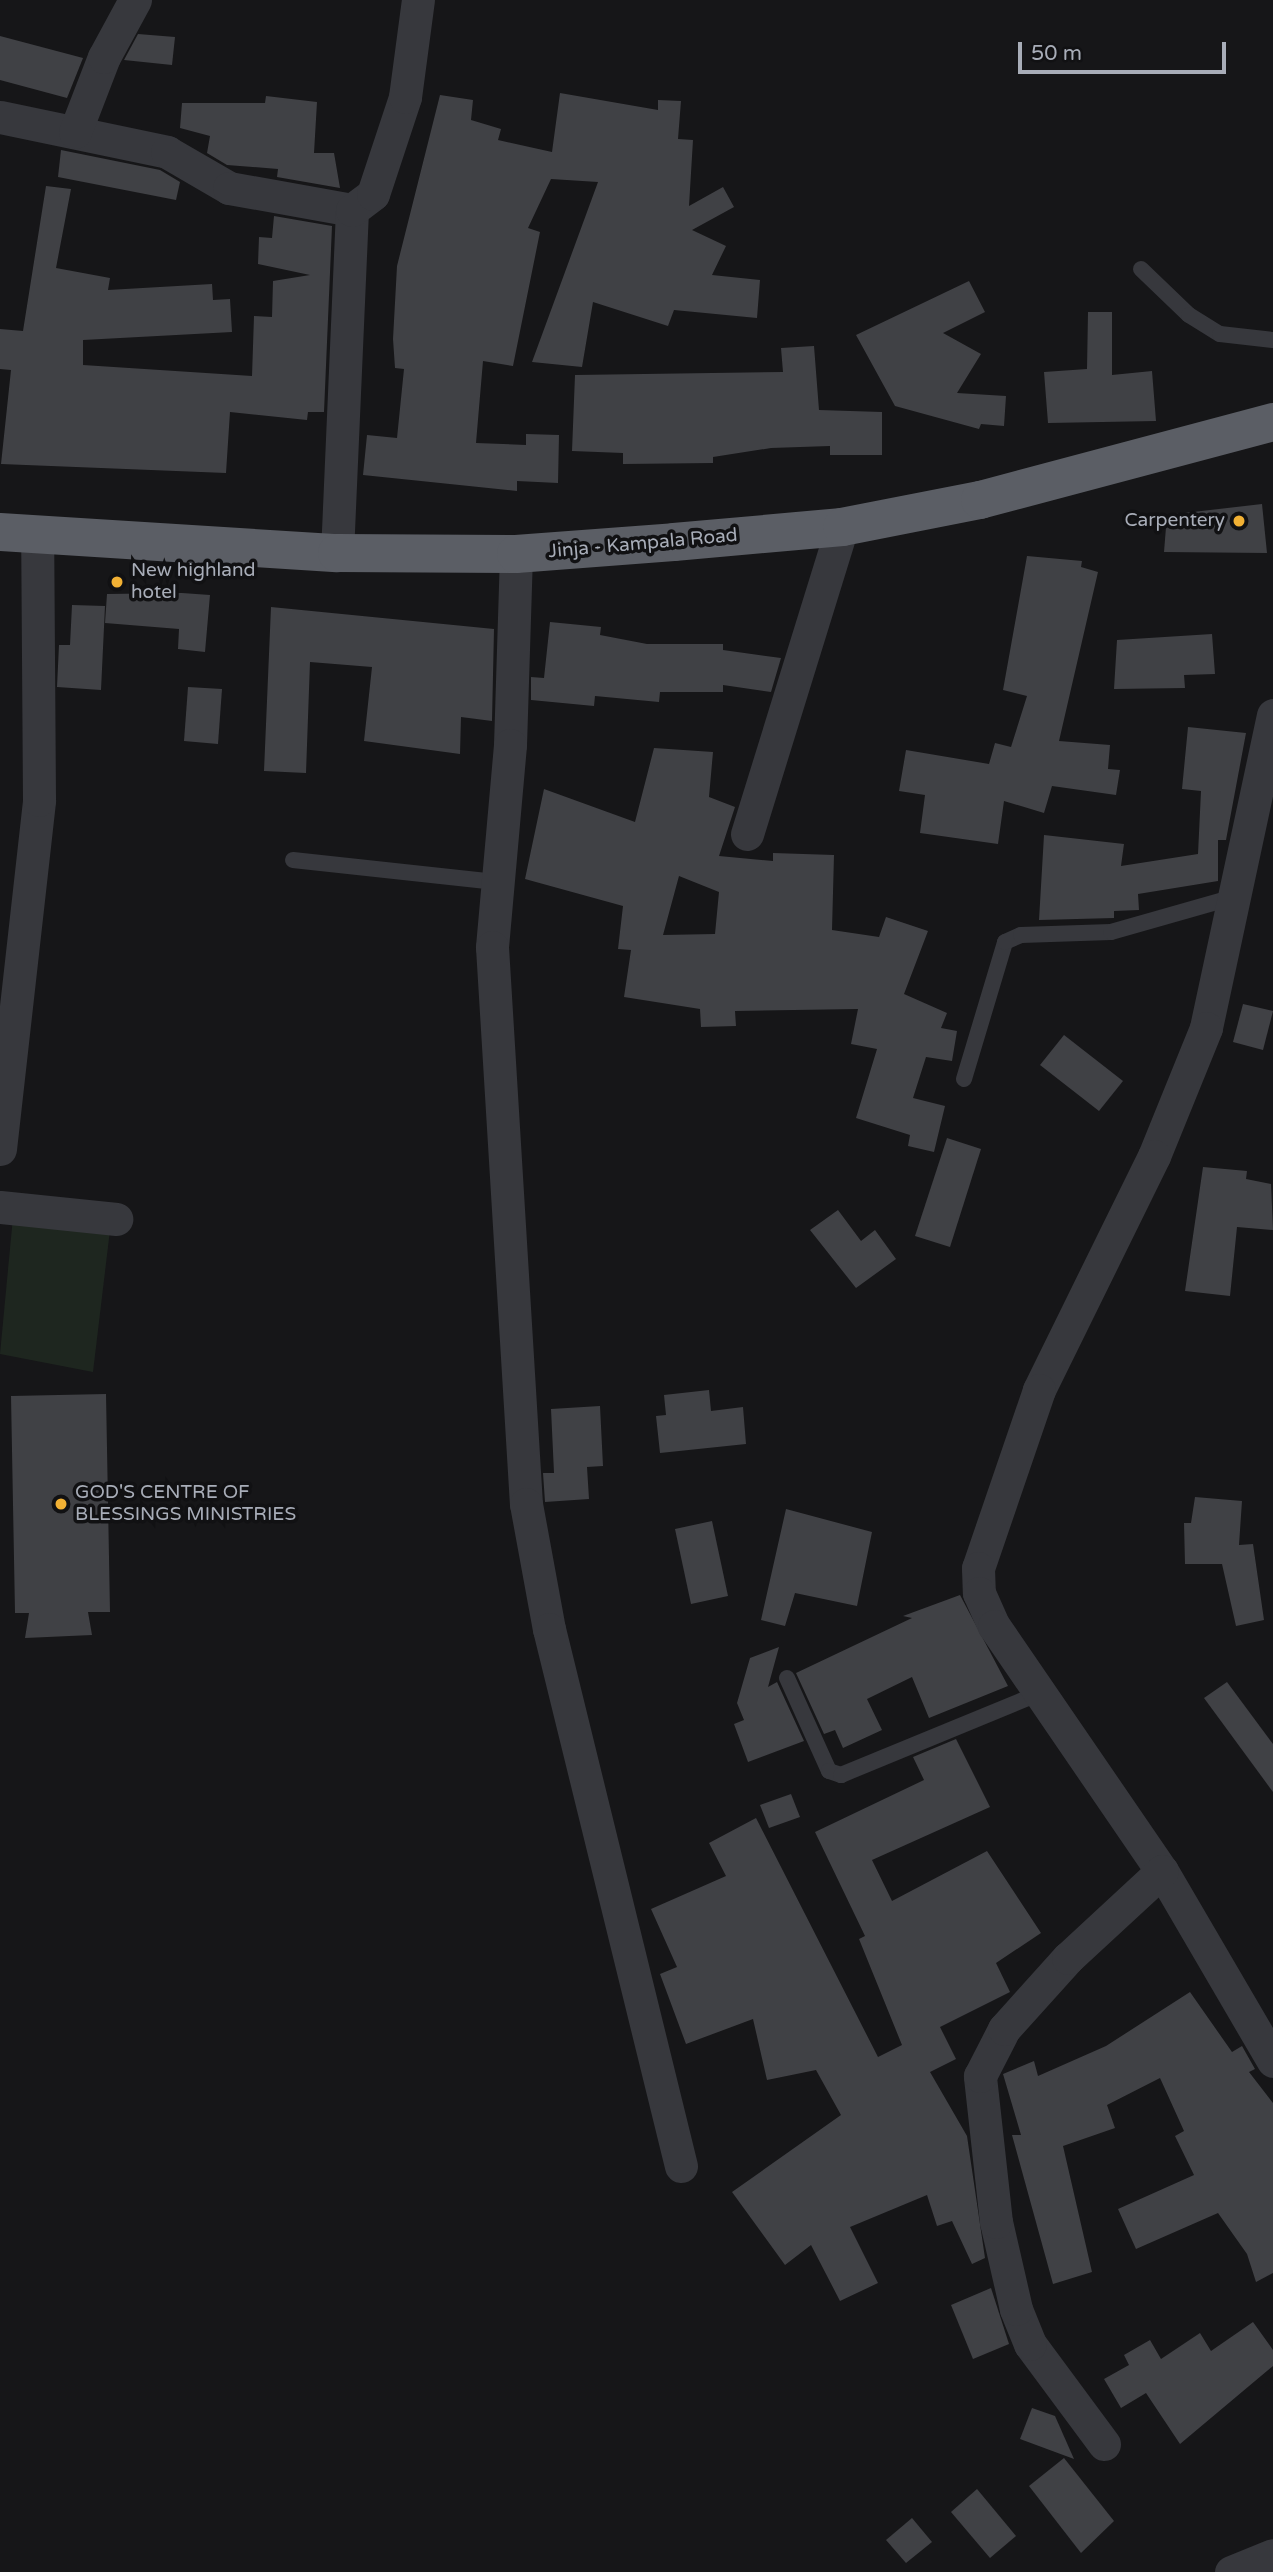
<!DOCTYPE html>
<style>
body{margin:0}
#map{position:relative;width:1273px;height:2572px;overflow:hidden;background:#161618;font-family:"Varela Round",sans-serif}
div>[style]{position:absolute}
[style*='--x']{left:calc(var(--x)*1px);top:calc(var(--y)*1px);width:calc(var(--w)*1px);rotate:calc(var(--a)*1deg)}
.green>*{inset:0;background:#1e261f}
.building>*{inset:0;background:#404145}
.service>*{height:16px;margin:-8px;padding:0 8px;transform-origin:8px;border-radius:8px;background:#37383d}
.minor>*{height:33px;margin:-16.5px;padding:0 16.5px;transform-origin:16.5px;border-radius:16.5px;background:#37383d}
.trunk>*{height:38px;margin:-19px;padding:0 19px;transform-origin:19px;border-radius:19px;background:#5b5e65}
.dots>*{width:19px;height:19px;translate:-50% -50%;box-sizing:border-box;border:4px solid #111113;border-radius:50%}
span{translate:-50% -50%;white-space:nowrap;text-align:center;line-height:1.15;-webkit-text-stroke:7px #111113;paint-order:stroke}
.poi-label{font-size:19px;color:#a8adb8}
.right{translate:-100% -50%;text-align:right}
.left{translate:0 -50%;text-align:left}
.street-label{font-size:19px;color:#a8adb8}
.scale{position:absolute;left:1018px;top:42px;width:208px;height:32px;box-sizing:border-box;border:4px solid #a8adb8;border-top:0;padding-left:9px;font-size:21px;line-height:24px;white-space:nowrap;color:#a8adb8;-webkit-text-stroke:5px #111113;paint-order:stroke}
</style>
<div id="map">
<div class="green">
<div style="clip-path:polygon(13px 1217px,110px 1230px,93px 1372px,0 1354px)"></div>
</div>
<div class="building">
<div style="clip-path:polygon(138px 34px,175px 37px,172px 65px,124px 60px)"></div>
<div style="clip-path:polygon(0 36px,83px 58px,67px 98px,0 80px)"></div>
<div style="clip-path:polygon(560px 93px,658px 110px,658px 100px,681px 101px,678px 139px,693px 140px,689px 206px,723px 187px,734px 207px,692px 230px,726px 246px,712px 275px,760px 280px,757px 318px,674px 310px,668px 326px,593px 302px,582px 367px,532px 362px,598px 182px,551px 179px,528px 228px,540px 232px,513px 366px,483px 361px,476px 443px,526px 445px,526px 434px,559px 435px,558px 483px,517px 481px,517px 491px,363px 475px,367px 435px,397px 438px,404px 369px,395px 368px,393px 339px,397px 266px,440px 95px,473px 100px,471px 120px,501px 129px,498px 140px,552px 152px)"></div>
<div style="clip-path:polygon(266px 96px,317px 102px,314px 153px,334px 153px,340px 188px,277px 177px,278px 169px,227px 165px,207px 153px,210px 136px,180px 128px,182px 103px,265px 103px)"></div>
<div style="clip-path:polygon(61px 150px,160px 170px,180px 182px,176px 200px,58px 177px)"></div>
<div style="clip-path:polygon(46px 186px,71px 189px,56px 268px,110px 278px,108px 290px,212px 284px,213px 300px,230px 299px,232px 332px,83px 340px,83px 365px,252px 376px,254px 316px,272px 317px,273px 281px,310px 275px,258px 264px,259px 237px,272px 238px,274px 216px,332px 226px,324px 412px,308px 412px,307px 420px,230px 412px,226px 473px,1px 464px,11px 370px,0 369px,0 329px,23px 331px)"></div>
<div style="clip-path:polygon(969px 281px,985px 312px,943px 333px,981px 354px,957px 393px,1006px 396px,1004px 426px,981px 424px,979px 429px,895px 406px,856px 335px)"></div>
<div style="clip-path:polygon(1088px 312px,1112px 312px,1112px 375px,1152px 371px,1156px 421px,1048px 423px,1044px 372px,1087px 369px)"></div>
<div style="clip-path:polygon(814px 346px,819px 410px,882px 412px,882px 455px,830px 455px,830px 446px,771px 448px,713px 457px,713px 463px,623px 464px,623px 453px,572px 451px,575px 375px,783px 372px,781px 348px)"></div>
<div style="clip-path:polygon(1262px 504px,1267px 553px,1164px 552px,1167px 515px)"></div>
<div style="clip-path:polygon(1027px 556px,1082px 561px,1081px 567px,1098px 572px,1059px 741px,1110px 745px,1108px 769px,1120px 770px,1116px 795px,1052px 786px,1044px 813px,1004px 801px,998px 844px,920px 833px,925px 795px,899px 791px,906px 750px,989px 764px,995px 743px,1011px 747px,1027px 696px,1003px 690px)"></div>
<div style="clip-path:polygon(182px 593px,210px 595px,205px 652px,178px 649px,179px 629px,105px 623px,107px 594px)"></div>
<div style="clip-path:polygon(72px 605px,105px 606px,101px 690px,57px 687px,59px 645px,70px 645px)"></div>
<div style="clip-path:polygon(271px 607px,494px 629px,492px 721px,461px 717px,460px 754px,364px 741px,372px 667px,310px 662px,306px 773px,264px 771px)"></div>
<div style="clip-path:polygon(550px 622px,601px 627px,600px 635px,647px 644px,723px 644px,723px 650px,781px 658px,771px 692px,723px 685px,723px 692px,660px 692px,659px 702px,595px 696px,594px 706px,531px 700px,531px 677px,544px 678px)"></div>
<div style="clip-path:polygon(1212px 634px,1215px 674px,1184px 675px,1185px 688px,1114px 689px,1117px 640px)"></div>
<div style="clip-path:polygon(188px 687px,222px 689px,218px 744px,184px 741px)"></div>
<div style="clip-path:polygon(1188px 727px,1246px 733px,1226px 840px,1218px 840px,1218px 881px,1138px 894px,1139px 910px,1114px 911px,1114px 918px,1039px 920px,1044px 835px,1124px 844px,1121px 866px,1198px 854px,1201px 791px,1182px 789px)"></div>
<div style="clip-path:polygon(evenodd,654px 748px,713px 752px,709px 797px,735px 807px,719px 856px,773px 861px,773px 853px,834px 855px,832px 930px,879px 937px,886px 917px,928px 931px,904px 994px,947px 1013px,941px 1028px,957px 1031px,952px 1061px,926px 1057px,913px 1098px,945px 1106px,934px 1152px,908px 1146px,910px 1135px,856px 1118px,877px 1049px,851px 1044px,858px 1009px,735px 1011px,736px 1026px,701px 1027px,700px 1009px,624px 997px,631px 950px,618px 949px,623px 906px,525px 879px,544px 789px,635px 822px,654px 748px,679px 876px,719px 892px,715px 934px,663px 935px,679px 876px)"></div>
<div style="clip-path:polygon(1243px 1004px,1273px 1011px,1263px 1050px,1233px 1042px)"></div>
<div style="clip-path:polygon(1064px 1035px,1123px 1081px,1099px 1111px,1040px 1065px)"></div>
<div style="clip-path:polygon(947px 1138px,981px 1149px,950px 1247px,915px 1236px)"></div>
<div style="clip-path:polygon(1203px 1167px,1247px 1171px,1246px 1179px,1271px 1184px,1273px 1230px,1237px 1227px,1230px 1296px,1185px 1291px)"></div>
<div style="clip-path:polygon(838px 1210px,861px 1241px,875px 1230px,896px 1259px,856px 1288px,810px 1230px)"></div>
<div style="clip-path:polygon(709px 1390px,711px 1411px,743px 1407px,746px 1444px,660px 1453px,656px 1416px,666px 1415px,664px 1395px)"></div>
<div style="clip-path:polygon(106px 1394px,110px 1612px,88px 1612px,92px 1635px,25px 1638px,29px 1613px,15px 1613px,11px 1396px)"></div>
<div style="clip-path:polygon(600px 1406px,603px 1466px,587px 1467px,589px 1499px,545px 1502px,543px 1473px,554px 1473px,551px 1409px)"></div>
<div style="clip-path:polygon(1195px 1497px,1242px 1501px,1239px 1545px,1253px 1544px,1264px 1620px,1236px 1626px,1222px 1564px,1185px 1564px,1184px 1523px,1191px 1523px)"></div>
<div style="clip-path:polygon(786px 1509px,872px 1532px,857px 1606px,795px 1593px,785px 1626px,761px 1620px)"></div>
<div style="clip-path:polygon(712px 1521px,728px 1596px,691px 1604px,675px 1529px)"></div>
<div style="clip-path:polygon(960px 1595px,1008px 1686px,929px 1718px,912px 1677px,867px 1699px,882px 1730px,843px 1748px,835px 1730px,824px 1734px,796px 1673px,912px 1618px,903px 1616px)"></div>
<div style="clip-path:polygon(779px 1647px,768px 1687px,777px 1682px,804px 1741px,748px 1762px,734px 1724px,744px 1720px,737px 1703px,750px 1658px)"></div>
<div style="clip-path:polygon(1227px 1682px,1273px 1744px,1273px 1792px,1204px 1698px)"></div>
<div style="clip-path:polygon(956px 1739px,990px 1807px,872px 1860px,892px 1901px,987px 1851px,1041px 1933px,996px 1963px,1010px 1992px,940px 2027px,956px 2059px,930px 2072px,967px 2136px,985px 2258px,972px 2264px,952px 2221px,937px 2226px,927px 2195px,850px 2227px,878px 2283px,840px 2301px,811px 2245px,785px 2265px,732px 2192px,841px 2115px,816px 2070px,767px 2080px,753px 2019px,686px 2044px,660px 1974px,677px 1967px,651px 1909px,726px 1876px,709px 1843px,756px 1818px,878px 2057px,902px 2045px,859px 1939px,865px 1936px,815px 1832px,924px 1780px,913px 1757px)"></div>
<div style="clip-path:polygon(791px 1794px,800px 1817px,769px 1828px,760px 1805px)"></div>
<div style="clip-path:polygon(1190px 1992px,1232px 2052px,1242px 2046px,1255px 2069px,1249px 2072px,1273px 2103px,1273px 2273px,1256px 2282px,1247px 2254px,1218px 2213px,1136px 2249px,1118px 2209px,1194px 2175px,1175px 2136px,1184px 2131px,1160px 2078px,1107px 2105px,1115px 2128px,1063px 2146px,1092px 2272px,1053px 2284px,1012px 2135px,1021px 2135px,1003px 2074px,1034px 2061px,1038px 2076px,1106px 2046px)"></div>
<div style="clip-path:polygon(991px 2288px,1009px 2344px,973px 2359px,951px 2305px)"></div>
<div style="clip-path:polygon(1253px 2322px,1273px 2350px,1273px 2366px,1180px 2444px,1146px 2393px,1121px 2408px,1104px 2379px,1129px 2365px,1124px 2355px,1150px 2340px,1161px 2359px,1200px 2333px,1211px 2351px)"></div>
<div style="clip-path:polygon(1032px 2408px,1055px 2416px,1074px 2459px,1020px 2439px)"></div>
<div style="clip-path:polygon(1064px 2458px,1114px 2521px,1081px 2553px,1029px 2486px)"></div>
<div style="clip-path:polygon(977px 2489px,1016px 2536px,990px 2558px,951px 2512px)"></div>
<div style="clip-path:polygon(912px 2518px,932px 2542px,906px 2563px,886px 2540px)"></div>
</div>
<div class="service">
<div style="--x:1141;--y:269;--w:66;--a:43.8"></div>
<div style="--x:1189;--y:315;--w:36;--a:32"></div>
<div style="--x:1220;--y:334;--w:53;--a:6.5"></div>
<div style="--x:293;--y:860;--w:204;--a:6.2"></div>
<div style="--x:964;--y:1079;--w:143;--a:-73.3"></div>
<div style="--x:1005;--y:942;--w:17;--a:-24"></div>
<div style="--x:1021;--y:935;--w:90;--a:-1.9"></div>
<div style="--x:1111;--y:932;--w:128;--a:-15.9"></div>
<div style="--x:787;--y:1678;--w:102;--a:65.7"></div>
<div style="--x:829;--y:1771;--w:13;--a:18"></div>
<div style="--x:841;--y:1775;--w:215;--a:-22.4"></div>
</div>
<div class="minor">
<div style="--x:0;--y:117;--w:171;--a:11.8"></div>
<div style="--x:167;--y:152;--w:72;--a:30.1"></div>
<div style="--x:229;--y:188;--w:125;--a:10.1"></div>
<div style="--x:352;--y:210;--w:343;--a:92.5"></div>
<div style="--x:75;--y:132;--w:80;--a:-68.9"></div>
<div style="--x:104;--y:57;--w:65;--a:-61.5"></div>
<div style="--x:352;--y:210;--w:26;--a:-37"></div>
<div style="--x:373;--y:194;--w:102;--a:-71.7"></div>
<div style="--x:405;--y:97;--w:98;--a:-82.4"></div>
<div style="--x:516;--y:554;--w:191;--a:91.8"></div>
<div style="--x:510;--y:745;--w:203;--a:95.1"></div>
<div style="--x:492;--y:947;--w:558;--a:86.51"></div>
<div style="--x:526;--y:1504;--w:127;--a:79.6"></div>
<div style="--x:549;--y:1629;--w:553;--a:76.19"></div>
<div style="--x:1273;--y:715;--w:320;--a:102.1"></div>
<div style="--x:1206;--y:1028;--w:138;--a:112.1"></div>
<div style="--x:1154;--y:1156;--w:261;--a:116.2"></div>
<div style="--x:1039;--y:1390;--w:188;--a:108.9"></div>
<div style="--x:978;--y:1568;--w:25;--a:88"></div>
<div style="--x:979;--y:1593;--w:36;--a:66"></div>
<div style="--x:994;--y:1626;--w:297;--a:55.6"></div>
<div style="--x:1162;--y:1871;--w:220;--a:59.7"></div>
<div style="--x:747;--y:834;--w:321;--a:-72.8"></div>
<div style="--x:0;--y:1149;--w:351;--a:-83.6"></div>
<div style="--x:39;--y:800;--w:267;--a:-90.4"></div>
<div style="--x:0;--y:1207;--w:117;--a:5.9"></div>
<div style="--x:1104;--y:2444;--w:124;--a:-126.5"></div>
<div style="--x:1030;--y:2344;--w:38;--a:-112"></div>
<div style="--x:1016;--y:2309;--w:89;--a:-102.9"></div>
<div style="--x:996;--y:2222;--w:147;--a:-96.3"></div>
<div style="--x:980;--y:2076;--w:53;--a:-62.9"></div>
<div style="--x:1004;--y:2029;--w:96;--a:-48"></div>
<div style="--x:1068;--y:1958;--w:128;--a:-42.8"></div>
<div style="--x:1231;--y:2572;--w:45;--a:-22"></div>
</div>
<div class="trunk">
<div style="--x:0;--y:532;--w:338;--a:3.6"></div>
<div style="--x:337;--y:553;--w:179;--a:0.3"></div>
<div style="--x:516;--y:554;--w:158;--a:-4.3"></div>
<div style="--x:674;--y:542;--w:169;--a:-5.1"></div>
<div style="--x:842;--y:527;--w:141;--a:-11.1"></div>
<div style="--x:980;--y:500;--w:303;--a:-14.9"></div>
</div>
<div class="dots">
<div style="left:1239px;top:521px;background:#f2b134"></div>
<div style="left:117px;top:582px;background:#f2b134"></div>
<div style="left:61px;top:1504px;background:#f2b134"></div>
</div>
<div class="poi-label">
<span class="right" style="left:1225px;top:521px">Carpentery</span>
<span class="left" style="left:131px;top:582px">New highland<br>hotel</span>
<span class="left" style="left:75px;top:1504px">GOD'S CENTRE OF<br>BLESSINGS MINISTRIES</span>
</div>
<div class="street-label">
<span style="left:643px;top:544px;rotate:-5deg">Jinja - Kampala Road</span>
</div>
<div class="scale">50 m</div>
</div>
